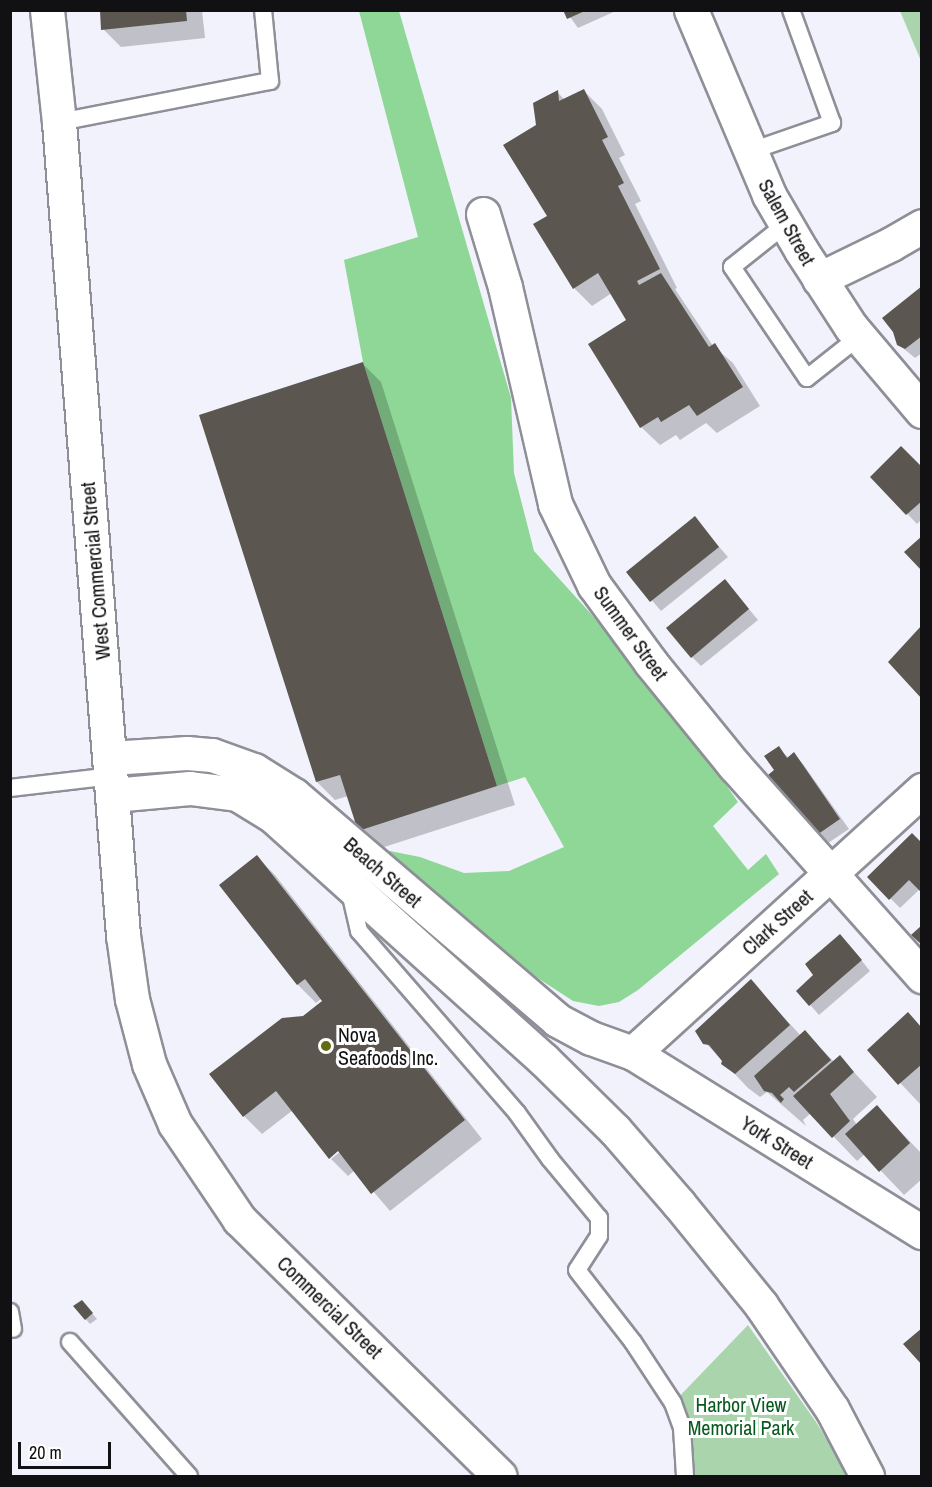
<!DOCTYPE html>
<style>
body{margin:0}
#map{position:relative;width:932px;height:1487px;overflow:hidden;background:#f1f2fb;font-family:"Archivo Narrow",sans-serif}
div>[style]{position:absolute}
[style*='--x']{left:calc(var(--x)*1px);top:calc(var(--y)*1px);width:calc(var(--w)*1px);rotate:calc(var(--a)*1deg)}
.green>*{inset:0;background:#a9d4ac}
.forest>*{inset:0;background:#8fd796}
.shadow>*{inset:0;background:#0003}
.building>*{inset:0;background:#5b5750}
.roads{filter:drop-shadow(2px 0 #8e8f97) drop-shadow(-2px 0 #8e8f97) drop-shadow(0 2px #8e8f97) drop-shadow(0 -2px #8e8f97)}
.service>*{height:16px;margin:-8px;padding:0 8px;transform-origin:8px;border-radius:8px;background:#fff}
.minor>*{height:33px;margin:-16.5px;padding:0 16.5px;transform-origin:16.5px;border-radius:16.5px;background:#fff}
.primary>*{height:33px;margin:-16.5px;padding:0 16.5px;transform-origin:16.5px;border-radius:16.5px;background:#fff}
.dots>*{width:16px;height:16px;translate:-50% -50%;box-sizing:border-box;border:3px solid #fff;border-radius:50%}
span{translate:-50% -50%;white-space:nowrap;text-align:center;line-height:1.15;-webkit-text-stroke:6px #fff;paint-order:stroke}
.street-label{font-size:20px;color:#111114}
.poi-label{font-size:20px;color:#111114}
.left{translate:0 -50%;text-align:left}
.park-label{font-size:20px;color:#08591e}
.frame{position:absolute;inset:0;border:12px solid #111114;pointer-events:none}
.scale{position:absolute;left:18px;top:1442px;width:93px;height:27px;box-sizing:border-box;border:3px solid #111114;border-top:0;padding-left:8px;font-size:18px;line-height:21px;white-space:nowrap;color:#111114;-webkit-text-stroke:4px #fff;paint-order:stroke}
</style>
<div id="map">
<div class="green">
<div style="clip-path:polygon(900px 11px,921px 11px,921px 61px)"></div>
<div style="clip-path:polygon(748px 1325px,816px 1422px,849px 1476px,685px 1476px,673px 1403px)"></div>
</div>
<div class="forest">
<div style="clip-path:polygon(359px 11px,399px 11px,511px 398px,514px 473px,534px 551px,592px 615px,681px 721px,738px 802px,713px 826px,748px 870px,766px 854px,779px 874px,638px 990px,619px 1002px,599px 1006px,573px 1001px,527px 971px,380px 849px,420px 857px,464px 873px,509px 871px,564px 847px,525px 777px,497px 786px,363px 362px,344px 260px,418px 237px)"></div>
</div>
<div class="shadow">
<div style="clip-path:polygon(101px 10px,202px 10px,205px 38px,121px 47px,103px 29px)"></div>
<div style="clip-path:polygon(565px 10px,618px 10px,578px 28px)"></div>
<div style="clip-path:polygon(584px 91px,602px 109px,625px 155px,619px 158px,641px 201px,635px 204px,677px 288px,675px 289px,713px 346px,733px 363px,760px 406px,717px 433px,706px 423px,680px 440px,676px 435px,660px 445px,641px 427px,628px 320px,612px 293px,592px 306px,574px 288px,549px 216px,537px 125px,557px 92px,565px 100px)"></div>
<div style="clip-path:polygon(922px 288px,922px 353px,915px 358px,898px 344px)"></div>
<div style="clip-path:polygon(363px 364px,381px 382px,515px 805px,378px 849px,360px 831px,348px 796px,335px 800px,317px 782px)"></div>
<div style="clip-path:polygon(922px 469px,922px 519px,917px 524px,872px 477px)"></div>
<div style="clip-path:polygon(695px 519px,728px 557px,661px 611px,628px 572px)"></div>
<div style="clip-path:polygon(734px 591px,758px 620px,701px 666px,692px 657px)"></div>
<div style="clip-path:polygon(778px 748px,789px 758px,794px 754px,803px 764px,849px 829px,822px 847px,777px 770px)"></div>
<div style="clip-path:polygon(912px 835px,920px 889px,900px 908px,869px 877px)"></div>
<div style="clip-path:polygon(257px 857px,275px 875px,482px 1139px,390px 1211px,355px 1170px,348px 1176px,331px 1159px,345px 1148px,343px 1145px,293px 1110px,262px 1134px,244px 1116px,303px 1018px,324px 1001px,322px 998px,316px 1003px,298px 985px,221px 886px)"></div>
<div style="clip-path:polygon(849px 945px,870px 971px,819px 1015px,798px 991px)"></div>
<div style="clip-path:polygon(751px 981px,801px 1036px,805px 1032px,834px 1062px,840px 1057px,877px 1097px,853px 1119px,857px 1125px,877px 1107px,922px 1154px,922px 1179px,904px 1195px,865px 1154px,857px 1161px,811px 1113px,803px 1120px,806px 1126px,767px 1092px,760px 1097px,748px 1088px,700px 1037px)"></div>
<div style="clip-path:polygon(922px 1028px,922px 1106px,869px 1050px)"></div>
<div style="clip-path:polygon(86px 1306px,97px 1319px,90px 1324px,75px 1307px)"></div>
</div>
<div class="building">
<div style="clip-path:polygon(100px 10px,186px 10px,187px 21px,101px 30px)"></div>
<div style="clip-path:polygon(563px 10px,587px 10px,567px 19px)"></div>
<div style="clip-path:polygon(584px 89px,608px 137px,602px 140px,624px 183px,618px 186px,660px 269px,637px 281px,639px 285px,661px 273px,709px 347px,715px 343px,743px 387px,697px 416px,689px 405px,661px 422px,658px 417px,640px 428px,588px 344px,626px 320px,598px 273px,573px 289px,533px 224px,547px 216px,503px 145px,536px 125px,533px 103px,558px 90px,559px 101px)"></div>
<div style="clip-path:polygon(922px 286px,922px 336px,905px 349px,897px 345px,893px 332px,882px 318px)"></div>
<div style="clip-path:polygon(363px 362px,497px 786px,358px 831px,340px 775px,316px 782px,199px 415px)"></div>
<div style="clip-path:polygon(901px 446px,922px 467px,922px 501px,906px 515px,870px 477px)"></div>
<div style="clip-path:polygon(695px 516px,719px 547px,650px 602px,626px 572px)"></div>
<div style="clip-path:polygon(922px 536px,922px 571px,904px 552px)"></div>
<div style="clip-path:polygon(725px 579px,749px 609px,691px 658px,666px 628px)"></div>
<div style="clip-path:polygon(922px 625px,922px 699px,888px 662px)"></div>
<div style="clip-path:polygon(779px 746px,787px 758px,794px 752px,840px 819px,811px 839px,768px 775px,774px 770px,764px 756px)"></div>
<div style="clip-path:polygon(912px 833px,922px 843px,922px 893px,909px 880px,889px 900px,867px 877px)"></div>
<div style="clip-path:polygon(257px 855px,465px 1120px,371px 1194px,338px 1151px,329px 1159px,276px 1091px,243px 1117px,209px 1074px,282px 1018px,303px 1016px,322px 1001px,305px 979px,297px 985px,219px 885px)"></div>
<div style="clip-path:polygon(922px 925px,922px 945px,911px 935px)"></div>
<div style="clip-path:polygon(840px 934px,862px 960px,809px 1006px,796px 991px,813px 975px,805px 964px)"></div>
<div style="clip-path:polygon(751px 979px,790px 1025px,735px 1074px,721px 1064px,722px 1061px,709px 1045px,703px 1044px,695px 1031px)"></div>
<div style="clip-path:polygon(908px 1012px,922px 1028px,922px 1064px,898px 1085px,867px 1050px)"></div>
<div style="clip-path:polygon(805px 1030px,831px 1060px,794px 1092px,789px 1087px,780px 1095px,784px 1099px,781px 1103px,772px 1093px,764px 1091px,754px 1076px)"></div>
<div style="clip-path:polygon(840px 1055px,854px 1072px,830px 1094px,850px 1121px,832px 1138px,793px 1096px)"></div>
<div style="clip-path:polygon(877px 1105px,910px 1143px,879px 1172px,845px 1134px)"></div>
<div style="clip-path:polygon(82px 1300px,93px 1313px,85px 1320px,73px 1306px)"></div>
<div style="clip-path:polygon(922px 1328px,922px 1365px,903px 1344px)"></div>
</div>
<div class="roads">
<div class="service">
<div style="--x:59;--y:122;--w:215;--a:-11"></div>
<div style="--x:270;--y:81;--w:71;--a:-95.6"></div>
<div style="--x:751;--y:151;--w:86;--a:-19.1"></div>
<div style="--x:832;--y:123;--w:120;--a:-109.9"></div>
<div style="--x:786;--y:224;--w:69;--a:141.5"></div>
<div style="--x:732;--y:267;--w:134;--a:56"></div>
<div style="--x:807;--y:378;--w:66;--a:-38.3"></div>
<div style="--x:10;--y:788;--w:103;--a:-6.7"></div>
<div style="--x:350;--y:892;--w:40;--a:77"></div>
<div style="--x:359;--y:931;--w:241;--a:49"></div>
<div style="--x:517;--y:1113;--w:57;--a:54.3"></div>
<div style="--x:550;--y:1159;--w:77;--a:50.3"></div>
<div style="--x:599;--y:1218;--w:18;--a:90"></div>
<div style="--x:599;--y:1236;--w:40;--a:122.9"></div>
<div style="--x:577;--y:1270;--w:91;--a:52.1"></div>
<div style="--x:633;--y:1342;--w:73;--a:56.7"></div>
<div style="--x:673;--y:1403;--w:27;--a:70"></div>
<div style="--x:682;--y:1428;--w:48;--a:86.4"></div>
<div style="--x:10;--y:1312;--w:17;--a:80"></div>
<div style="--x:70;--y:1342;--w:179;--a:48.4"></div>
</div>
<div class="minor">
<div style="--x:691;--y:10;--w:201;--a:67.1"></div>
<div style="--x:769;--y:195;--w:64;--a:59.8"></div>
<div style="--x:801;--y:250;--w:92;--a:57"></div>
<div style="--x:851;--y:327;--w:110;--a:49.8"></div>
<div style="--x:483;--y:214;--w:76;--a:73.2"></div>
<div style="--x:505;--y:287;--w:223;--a:77"></div>
<div style="--x:555;--y:504;--w:90;--a:64.3"></div>
<div style="--x:594;--y:585;--w:97;--a:53.8"></div>
<div style="--x:651;--y:663;--w:132;--a:50.9"></div>
<div style="--x:734;--y:765;--w:283;--a:48.3"></div>
<div style="--x:819;--y:279;--w:80;--a:-25.9"></div>
<div style="--x:891;--y:244;--w:36;--a:-30"></div>
<div style="--x:110;--y:758;--w:77;--a:-3.7"></div>
<div style="--x:187;--y:753;--w:25;--a:5"></div>
<div style="--x:212;--y:755;--w:45;--a:19.7"></div>
<div style="--x:254;--y:770;--w:47;--a:32"></div>
<div style="--x:294;--y:795;--w:346;--a:40.5"></div>
<div style="--x:557;--y:1020;--w:38;--a:28"></div>
<div style="--x:591;--y:1038;--w:45;--a:19.7"></div>
<div style="--x:633;--y:1053;--w:340;--a:31.8"></div>
<div style="--x:633;--y:1053;--w:391;--a:-42.3"></div>
</div>
<div class="primary">
<div style="--x:47;--y:10;--w:113;--a:83.9"></div>
<div style="--x:59;--y:122;--w:816;--a:85.5"></div>
<div style="--x:123;--y:935;--w:65;--a:82"></div>
<div style="--x:132;--y:999;--w:67;--a:75.3"></div>
<div style="--x:149;--y:1064;--w:65;--a:66.6"></div>
<div style="--x:175;--y:1124;--w:115;--a:56"></div>
<div style="--x:239;--y:1219;--w:366;--a:44.6"></div>
<div style="--x:113;--y:795;--w:77;--a:-5.2"></div>
<div style="--x:190;--y:788;--w:47;--a:7.3"></div>
<div style="--x:237;--y:794;--w:42;--a:31.4"></div>
<div style="--x:273;--y:816;--w:363;--a:42"></div>
<div style="--x:543;--y:1059;--w:101;--a:44.6"></div>
<div style="--x:615;--y:1130;--w:98;--a:49.1"></div>
<div style="--x:679;--y:1204;--w:130;--a:50.9"></div>
<div style="--x:761;--y:1305;--w:126;--a:55.7"></div>
<div style="--x:832;--y:1409;--w:76;--a:62.4"></div>
</div>
</div>
<div class="dots">
<div style="left:326px;top:1046px;background:#636c12"></div>
</div>
<div class="street-label">
<span style="left:787px;top:222px;rotate:61deg">Salem Street</span>
<span style="left:95px;top:571px;rotate:-95deg">West Commercial Street</span>
<span style="left:631px;top:633px;rotate:54deg">Summer Street</span>
<span style="left:383px;top:872px;rotate:41deg">Beach Street</span>
<span style="left:777px;top:922px;rotate:-42deg">Clark Street</span>
<span style="left:777px;top:1142px;rotate:32deg">York Street</span>
<span style="left:330px;top:1307px;rotate:44deg">Commercial Street</span>
</div>
<div class="poi-label">
<span class="left" style="left:338px;top:1046px">Nova<br>Seafoods Inc.</span>
</div>
<div class="park-label">
<span style="left:741px;top:1416px">Harbor View<br>Memorial Park</span>
</div>
<div class="frame"></div>
<div class="scale">20 m</div>
</div>
